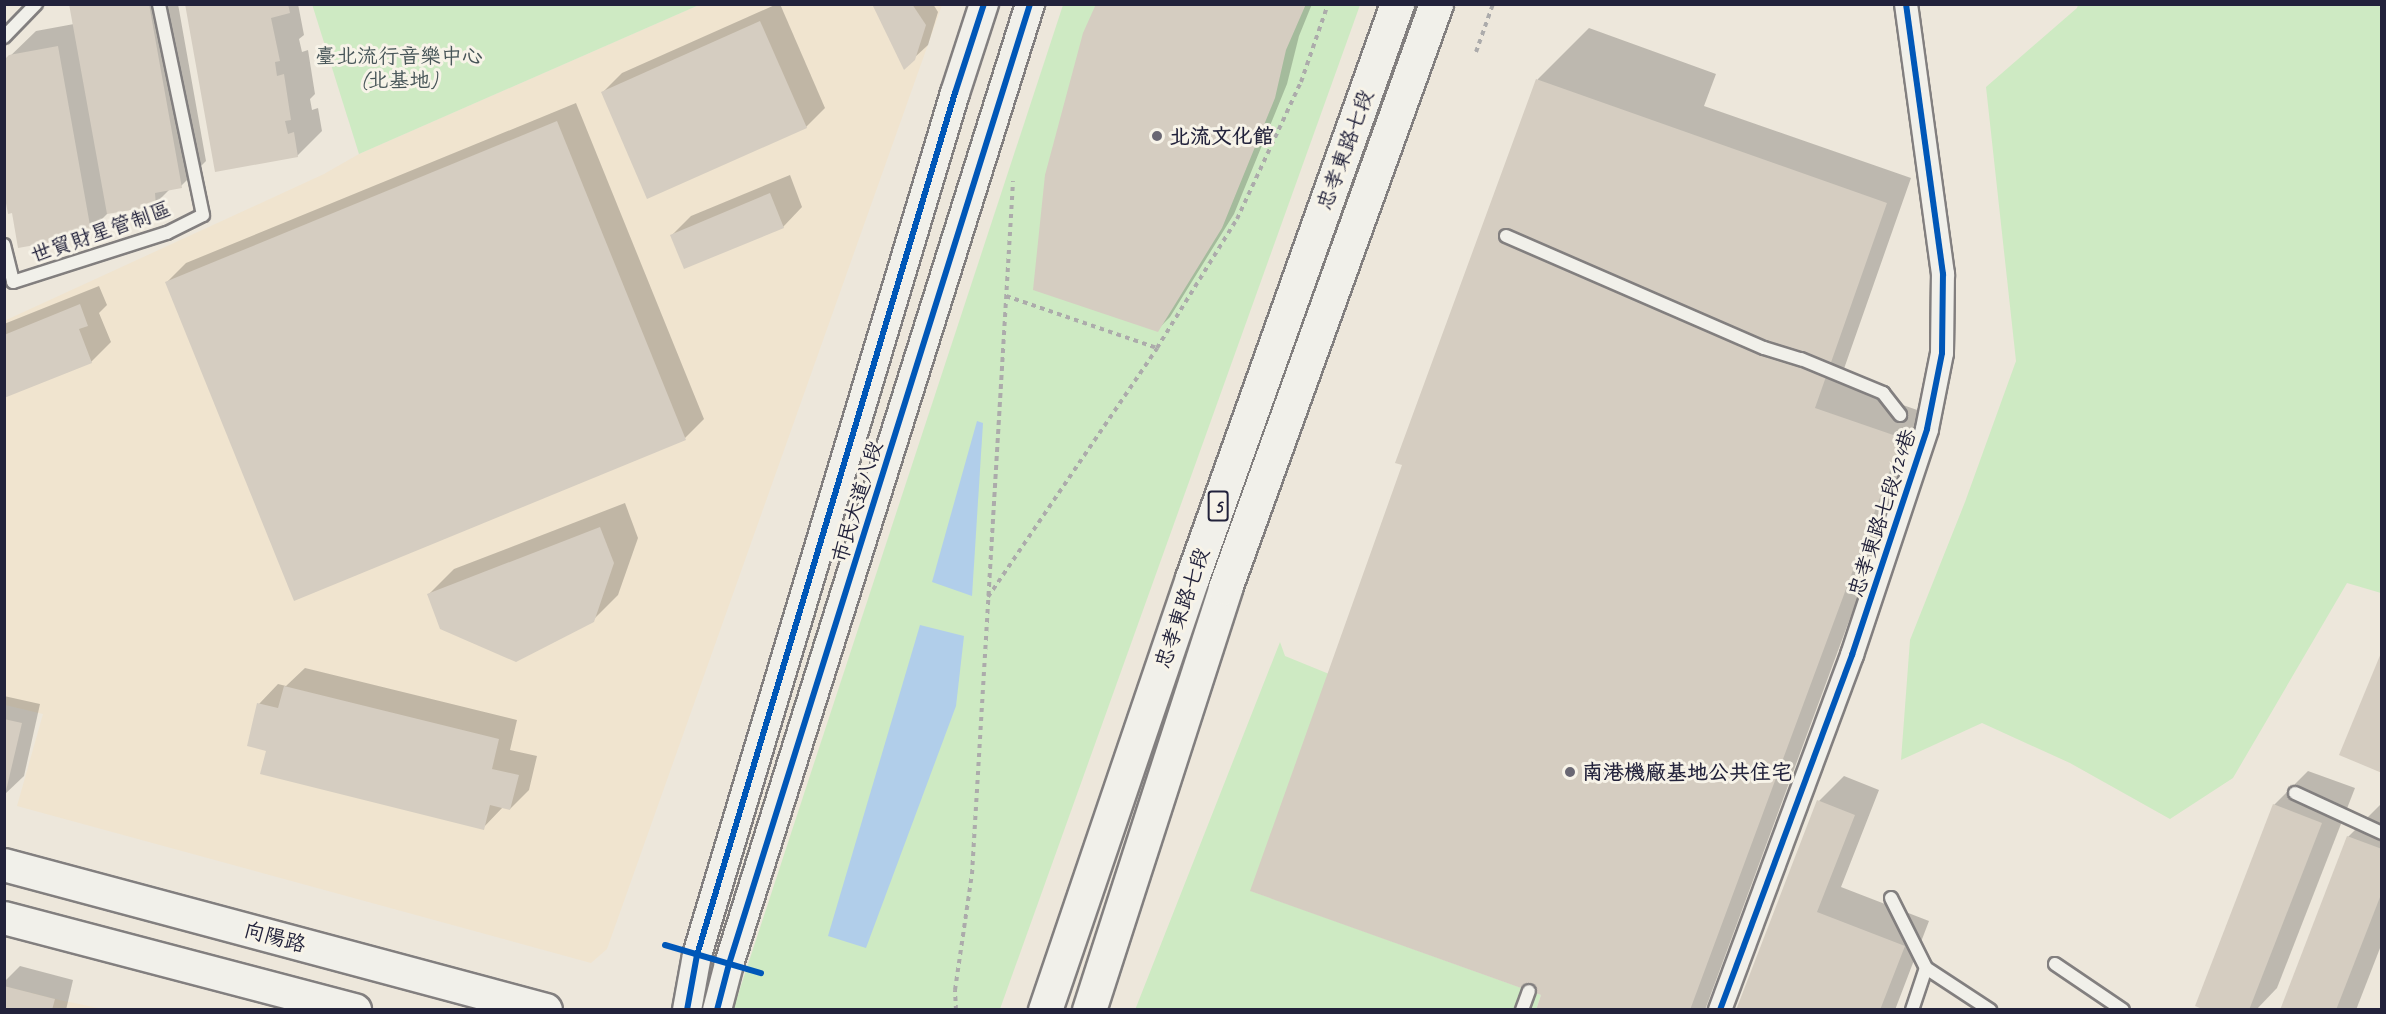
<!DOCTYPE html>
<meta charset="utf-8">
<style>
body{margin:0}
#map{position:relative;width:2386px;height:1014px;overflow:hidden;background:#ede7db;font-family:Caveat,"LXGW WenKai TC",sans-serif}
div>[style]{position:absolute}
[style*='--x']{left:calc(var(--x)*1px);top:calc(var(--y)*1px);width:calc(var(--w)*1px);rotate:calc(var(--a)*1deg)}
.built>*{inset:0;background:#f0e4cf}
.green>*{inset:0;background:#ceeac3}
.water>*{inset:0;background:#b1ceea}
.shadow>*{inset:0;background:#0003}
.building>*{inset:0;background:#d5cdc1}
.path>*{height:4px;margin-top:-2px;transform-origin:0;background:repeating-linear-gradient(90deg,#acabab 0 4.5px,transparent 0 9px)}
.roads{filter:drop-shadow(2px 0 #827f7f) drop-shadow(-2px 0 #827f7f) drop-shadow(0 2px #827f7f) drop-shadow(0 -2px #827f7f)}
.service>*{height:12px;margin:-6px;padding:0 6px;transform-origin:6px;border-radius:6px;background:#f1f0ea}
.tertiary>*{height:28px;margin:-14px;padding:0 14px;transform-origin:14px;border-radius:14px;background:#f1f0ea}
.secondary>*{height:32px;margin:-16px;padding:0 16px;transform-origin:16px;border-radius:16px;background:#f1f0ea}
.primary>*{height:33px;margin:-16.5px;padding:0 16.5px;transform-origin:16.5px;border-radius:16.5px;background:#f1f0ea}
.bridges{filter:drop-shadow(2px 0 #827f7f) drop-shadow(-2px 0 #827f7f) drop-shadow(0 2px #827f7f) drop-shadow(0 -2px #827f7f)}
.minor-bridge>*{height:22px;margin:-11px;padding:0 11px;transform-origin:11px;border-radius:11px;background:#f1f0ea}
.cycleway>*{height:6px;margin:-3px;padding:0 3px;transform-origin:3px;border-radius:3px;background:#0057b8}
.dots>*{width:16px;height:16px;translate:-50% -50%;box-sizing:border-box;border:3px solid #f7f3e8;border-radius:50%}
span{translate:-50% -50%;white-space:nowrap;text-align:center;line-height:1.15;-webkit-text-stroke:6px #f7f3e8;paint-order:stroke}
.shield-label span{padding:2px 4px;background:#f7f3e8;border:2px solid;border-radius:4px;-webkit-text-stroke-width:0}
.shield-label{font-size:20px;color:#22223b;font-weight:700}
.park-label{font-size:21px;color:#475558}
.poi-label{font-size:21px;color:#22223b;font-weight:700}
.left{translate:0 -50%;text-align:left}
.street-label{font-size:21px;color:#22223b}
.frame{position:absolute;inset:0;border:6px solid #22223b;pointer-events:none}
</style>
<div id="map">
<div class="built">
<div style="clip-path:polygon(699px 5px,942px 5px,607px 949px,591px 963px,17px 806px,43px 714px,5px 705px,4px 321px,324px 174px,359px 154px)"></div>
<div style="clip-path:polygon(4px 986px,55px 999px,103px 1009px,5px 1009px)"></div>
</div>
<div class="green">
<div style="clip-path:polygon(312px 4px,699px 4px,699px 5px,359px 154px)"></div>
<div style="clip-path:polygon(1063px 5px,1360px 5px,1000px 1009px,733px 1010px)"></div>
<div style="clip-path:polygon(2078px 5px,2381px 5px,2381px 593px,2347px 583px,2233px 778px,2170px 819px,2070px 763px,1982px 723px,1901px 760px,1910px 640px,1965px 502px,2016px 361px,1986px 87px,2077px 8px)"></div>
<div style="clip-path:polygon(1280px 642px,1285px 656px,1334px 676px,1251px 891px,1541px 995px,1536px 1010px,1135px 1010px)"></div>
</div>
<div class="water">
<div style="clip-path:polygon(977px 421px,983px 423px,972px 596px,932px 582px)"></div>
<div style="clip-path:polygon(920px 625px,964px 636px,956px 706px,866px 948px,828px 936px)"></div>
</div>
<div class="shadow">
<div style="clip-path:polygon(71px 4px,178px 4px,206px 161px,181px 186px,171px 188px,155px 204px,108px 213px,91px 230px,68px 238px,4px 62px,36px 31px,74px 24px)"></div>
<div style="clip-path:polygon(186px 4px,298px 4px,304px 35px,299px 39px,302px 52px,308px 50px,315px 94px,310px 99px,312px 110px,318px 108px,322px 131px,297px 156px)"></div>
<div style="clip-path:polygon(777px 4px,780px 4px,825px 108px,806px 127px,603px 92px,622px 73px)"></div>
<div style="clip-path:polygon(873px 4px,933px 4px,938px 12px,928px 45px,914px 58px)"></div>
<div style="clip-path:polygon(1098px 4px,1312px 4px,1299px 36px,1287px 84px,1234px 214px,1170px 317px,1157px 330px)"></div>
<div style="clip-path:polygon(1589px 28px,1716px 74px,1704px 106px,1911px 178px,1839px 383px,1926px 413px,1705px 1010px,1537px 1010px,1543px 995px,1404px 464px,1397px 462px,1538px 79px)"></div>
<div style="clip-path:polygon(576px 103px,704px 419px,685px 438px,166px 283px,186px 263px)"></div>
<div style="clip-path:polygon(790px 175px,802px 207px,783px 227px,672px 235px,691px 216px)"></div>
<div style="clip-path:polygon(99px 286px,107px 305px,99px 313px,111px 342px,91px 362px,4px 397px,4px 324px)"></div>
<div style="clip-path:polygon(625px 503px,638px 538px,618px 595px,593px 620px,429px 594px,454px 569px)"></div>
<div style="clip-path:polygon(305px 668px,517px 720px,510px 750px,537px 756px,529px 790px,510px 809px,503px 807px,483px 828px,268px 750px,259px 704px,278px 684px,286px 686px)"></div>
<div style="clip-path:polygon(4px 696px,40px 704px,24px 776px,4px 795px)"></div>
<div style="clip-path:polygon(2308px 771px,2355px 788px,2277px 988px,2256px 1010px,2209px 1010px,2274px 805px)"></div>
<div style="clip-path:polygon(1844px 776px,1879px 790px,1841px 887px,1929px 921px,1895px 1010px,1738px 1010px,1819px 801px)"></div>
<div style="clip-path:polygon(2382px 803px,2382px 943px,2356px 1010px,2282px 1010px,2348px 837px)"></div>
<div style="clip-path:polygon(20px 966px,73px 980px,66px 1010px,4px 1010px,4px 982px)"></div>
</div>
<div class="building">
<div style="clip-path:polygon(69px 4px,149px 4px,182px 188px,155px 193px,156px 206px,107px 214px)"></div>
<div style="clip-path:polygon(185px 4px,288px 4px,290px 13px,271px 18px,280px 61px,275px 62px,277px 76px,284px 74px,291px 120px,285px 121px,288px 134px,294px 132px,298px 157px,215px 172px)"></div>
<div style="clip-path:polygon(872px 4px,912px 4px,926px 25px,915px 60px,904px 70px)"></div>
<div style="clip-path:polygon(1096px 4px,1306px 4px,1286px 50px,1275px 98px,1222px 228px,1158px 332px,1033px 290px,1045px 175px,1083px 33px)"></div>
<div style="clip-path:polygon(760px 21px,807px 128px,647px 199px,601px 92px)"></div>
<div style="clip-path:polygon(58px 46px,91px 231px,68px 237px,69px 239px,18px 248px,12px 213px,8px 214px,4px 192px,4px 60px,9px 55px)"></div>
<div style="clip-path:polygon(1536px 79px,1887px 203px,1815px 408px,1902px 438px,1690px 1010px,1536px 1010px,1541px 995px,1250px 891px,1402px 465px,1395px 463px)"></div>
<div style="clip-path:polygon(557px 121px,686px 440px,294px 601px,165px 282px)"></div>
<div style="clip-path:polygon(770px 193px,784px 228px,684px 269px,670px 235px)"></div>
<div style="clip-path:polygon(80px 304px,88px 326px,79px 329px,92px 363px,4px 398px,4px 335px)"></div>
<div style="clip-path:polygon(600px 527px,614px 563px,594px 622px,516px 662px,440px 629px,427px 594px)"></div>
<div style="clip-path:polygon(2381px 653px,2382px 653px,2382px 773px,2339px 755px)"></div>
<div style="clip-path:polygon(284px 686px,499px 739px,492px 769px,519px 775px,510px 810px,490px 805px,484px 830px,260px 774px,266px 751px,247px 746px,257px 703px,278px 708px)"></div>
<div style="clip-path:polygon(4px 719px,22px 723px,5px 795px,4px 795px)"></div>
<div style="clip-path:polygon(1817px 800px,1855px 815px,1817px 912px,1905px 946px,1880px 1010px,1736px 1010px)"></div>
<div style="clip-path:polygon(2273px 804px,2322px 823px,2249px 1010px,2205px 1010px,2195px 1006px)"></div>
<div style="clip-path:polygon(2347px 836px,2382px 849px,2382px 892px,2336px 1010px,2280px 1010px)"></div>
<div style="clip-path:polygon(4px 986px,55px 999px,52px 1010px,4px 1010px)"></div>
</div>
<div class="path">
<div style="--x:1476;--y:52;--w:51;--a:-70.5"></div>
<div style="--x:1006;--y:296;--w:160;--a:19"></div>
<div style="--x:988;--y:597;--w:301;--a:-55.8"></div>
<div style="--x:1157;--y:348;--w:152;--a:-58.2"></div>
<div style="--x:1237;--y:219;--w:151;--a:-65"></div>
<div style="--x:1301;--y:82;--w:83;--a:-70.9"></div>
<div style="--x:956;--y:1010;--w:20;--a:-93"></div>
<div style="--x:955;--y:990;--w:117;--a:-81.7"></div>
<div style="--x:972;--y:874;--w:694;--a:-86.61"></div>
</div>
<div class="roads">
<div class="service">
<div style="--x:4;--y:37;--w:46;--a:-45.9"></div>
<div style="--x:1506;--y:236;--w:281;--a:23.5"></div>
<div style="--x:1764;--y:348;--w:39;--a:17"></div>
<div style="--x:1801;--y:359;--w:89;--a:22.5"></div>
<div style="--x:1883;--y:393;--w:28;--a:52"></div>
<div style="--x:4;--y:245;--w:38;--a:76"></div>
<div style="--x:13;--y:282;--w:162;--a:-17.7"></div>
<div style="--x:167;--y:233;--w:40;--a:-26.6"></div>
<div style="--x:203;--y:215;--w:216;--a:-101.8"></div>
<div style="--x:2295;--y:793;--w:96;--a:24.7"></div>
<div style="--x:1891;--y:898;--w:78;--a:63.4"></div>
<div style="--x:1926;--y:968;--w:77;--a:33.3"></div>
<div style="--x:2055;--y:964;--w:82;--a:34.1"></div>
<div style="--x:1522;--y:1010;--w:20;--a:-70"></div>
<div style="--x:1912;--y:1010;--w:44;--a:-71.6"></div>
</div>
<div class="tertiary">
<div style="--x:687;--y:1010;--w:56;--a:-79.7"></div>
<div style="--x:697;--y:955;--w:900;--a:-73.34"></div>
<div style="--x:955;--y:93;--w:94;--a:-72"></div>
<div style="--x:717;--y:1010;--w:48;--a:-75.4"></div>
<div style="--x:729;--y:964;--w:1006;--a:-72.59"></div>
</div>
<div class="secondary">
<div style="--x:4;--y:865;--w:561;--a:14.98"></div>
<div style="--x:4;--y:918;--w:363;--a:14.7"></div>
</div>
<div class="primary">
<div style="--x:1045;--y:1010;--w:456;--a:-71.2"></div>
<div style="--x:1192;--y:578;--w:610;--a:-70.35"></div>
<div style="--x:1089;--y:1010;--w:443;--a:-72.1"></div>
<div style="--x:1225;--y:588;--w:621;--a:-70.14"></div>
</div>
</div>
<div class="bridges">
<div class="minor-bridge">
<div style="--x:1720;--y:1010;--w:379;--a:-69.6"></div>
<div style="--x:1852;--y:655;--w:238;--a:-71.6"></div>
<div style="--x:1927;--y:429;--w:77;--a:-78.8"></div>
<div style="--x:1942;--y:353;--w:79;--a:-89.3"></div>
<div style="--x:1943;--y:274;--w:273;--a:-97.8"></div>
</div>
</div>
<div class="cycleway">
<div style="--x:665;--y:945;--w:100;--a:16.3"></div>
<div style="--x:687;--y:1010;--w:56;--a:-79.7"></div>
<div style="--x:697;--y:955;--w:900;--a:-73.34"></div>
<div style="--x:955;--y:93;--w:94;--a:-72"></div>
<div style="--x:717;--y:1010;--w:48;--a:-75.4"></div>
<div style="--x:729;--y:964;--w:1006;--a:-72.59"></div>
<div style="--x:1720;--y:1010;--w:379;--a:-69.6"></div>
<div style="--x:1852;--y:655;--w:238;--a:-71.6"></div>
<div style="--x:1927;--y:429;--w:77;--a:-78.8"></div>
<div style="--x:1942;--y:353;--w:79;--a:-89.3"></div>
<div style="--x:1943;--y:274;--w:273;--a:-97.8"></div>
</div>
<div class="dots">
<div style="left:1157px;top:136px;background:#696773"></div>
<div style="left:1570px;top:772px;background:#696773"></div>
</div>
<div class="shield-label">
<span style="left:1218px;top:506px">5</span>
</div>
<div class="park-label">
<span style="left:399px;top:68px">臺北流行音樂中心<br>(北基地)</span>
</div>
<div class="poi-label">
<span class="left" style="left:1169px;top:136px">北流文化館</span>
<span class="left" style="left:1582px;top:772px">南港機廠基地公共住宅</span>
</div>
<div class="street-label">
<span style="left:1345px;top:150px;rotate:-70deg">忠孝東路七段</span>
<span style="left:101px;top:232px;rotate:-19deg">世貿財星管制區</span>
<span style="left:857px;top:502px;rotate:-73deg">市民大道八段</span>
<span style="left:1882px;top:513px;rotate:-72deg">忠孝東路七段124巷</span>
<span style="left:1182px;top:608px;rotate:-71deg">忠孝東路七段</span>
<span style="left:275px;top:937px;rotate:15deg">向陽路</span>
</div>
<div class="frame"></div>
</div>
